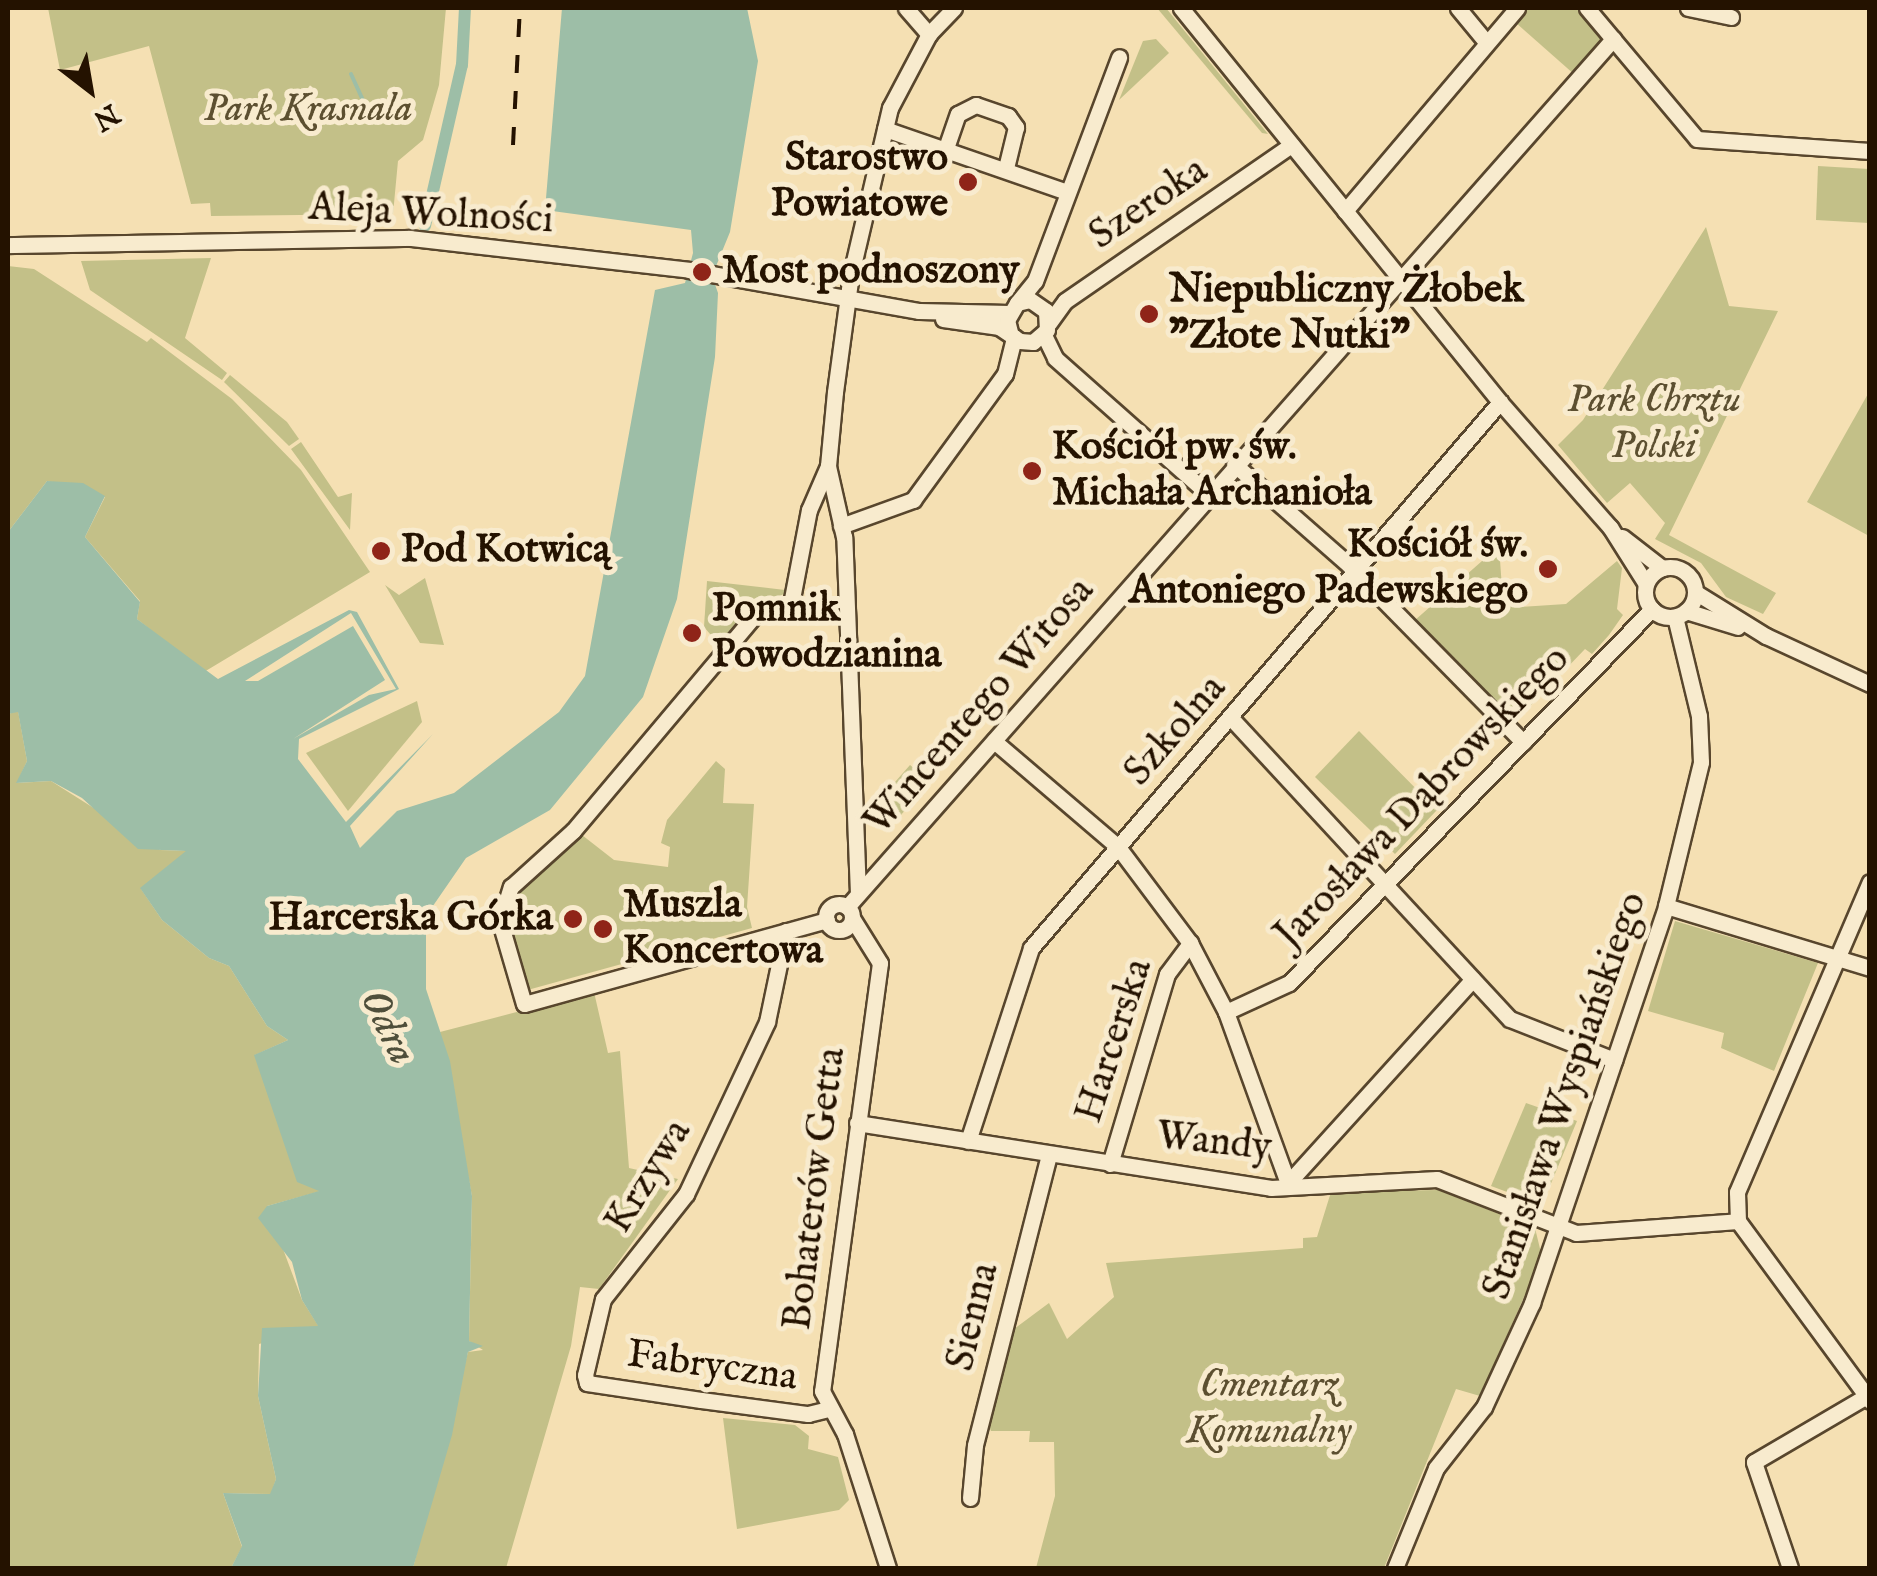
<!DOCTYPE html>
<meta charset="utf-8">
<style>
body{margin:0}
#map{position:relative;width:1877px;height:1576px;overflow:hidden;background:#f5e0b3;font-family:"IM FELL English",serif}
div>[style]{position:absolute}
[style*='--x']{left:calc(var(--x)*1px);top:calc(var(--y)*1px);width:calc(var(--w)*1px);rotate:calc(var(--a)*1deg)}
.green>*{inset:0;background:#c3c088}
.water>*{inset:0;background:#9dbea7}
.pier>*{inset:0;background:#f5e0b3}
.stream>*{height:4px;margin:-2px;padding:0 2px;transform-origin:2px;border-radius:2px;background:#9dbea7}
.canal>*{height:12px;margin:-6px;padding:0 6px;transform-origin:6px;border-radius:6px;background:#9dbea7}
.roads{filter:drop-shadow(2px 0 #58462d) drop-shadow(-2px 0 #58462d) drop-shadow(0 2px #58462d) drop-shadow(0 -2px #58462d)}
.minor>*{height:15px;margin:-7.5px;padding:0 7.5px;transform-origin:7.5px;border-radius:7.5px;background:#f8ebce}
.minor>.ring{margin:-7.5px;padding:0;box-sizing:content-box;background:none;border:15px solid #f8ebce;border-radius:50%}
.rail>*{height:4px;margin-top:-2px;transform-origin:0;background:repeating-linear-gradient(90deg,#241200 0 18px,transparent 0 36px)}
.dots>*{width:28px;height:28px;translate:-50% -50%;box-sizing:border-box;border:5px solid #f8ebce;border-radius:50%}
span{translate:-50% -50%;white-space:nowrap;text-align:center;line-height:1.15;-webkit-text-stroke:10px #f8ebce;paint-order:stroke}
.park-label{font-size:40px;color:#5c4f30;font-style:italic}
.poi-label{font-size:40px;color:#241200;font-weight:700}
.right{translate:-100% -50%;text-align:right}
.left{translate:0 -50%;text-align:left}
.street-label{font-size:40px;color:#241200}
.water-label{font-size:42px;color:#4e4e3a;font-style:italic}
.frame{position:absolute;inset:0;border:10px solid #241200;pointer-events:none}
.north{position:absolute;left:40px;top:40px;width:100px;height:100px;-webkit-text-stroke:8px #f8ebce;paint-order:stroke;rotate:149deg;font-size:28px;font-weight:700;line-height:40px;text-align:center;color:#241200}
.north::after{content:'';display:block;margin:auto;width:35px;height:45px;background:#241200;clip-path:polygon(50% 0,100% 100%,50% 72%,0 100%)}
</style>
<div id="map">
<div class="green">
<div style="clip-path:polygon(48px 8px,446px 8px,439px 85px,423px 140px,398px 161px,393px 214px,211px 216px,210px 203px,191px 204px,149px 46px,60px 70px)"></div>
<div style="clip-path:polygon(1157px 8px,1166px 8px,1268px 134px,1262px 133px)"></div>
<div style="clip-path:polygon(1528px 8px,1581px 8px,1608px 40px,1575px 75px,1515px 22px)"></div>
<div style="clip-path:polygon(1156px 39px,1169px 53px,1119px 100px,1143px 41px)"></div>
<div style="clip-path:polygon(1818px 166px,1869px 169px,1869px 223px,1816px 220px)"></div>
<div style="clip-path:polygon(1706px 227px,1729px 306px,1778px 311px,1669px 535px,1776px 593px,1763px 614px,1726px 597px,1701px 563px,1655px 539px,1665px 523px,1630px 483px,1607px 503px,1558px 445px,1583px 420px)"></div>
<div style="clip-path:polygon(211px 258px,185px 338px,227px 373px,222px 380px,90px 290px,81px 261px)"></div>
<div style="clip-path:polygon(8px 266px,34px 269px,147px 342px,151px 338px,232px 399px,301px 470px,370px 572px,204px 672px,137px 619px,140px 601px,85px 537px,105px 497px,47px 481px,8px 532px)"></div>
<div style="clip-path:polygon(230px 375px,287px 422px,299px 439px,289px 446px,224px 382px)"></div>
<div style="clip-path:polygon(1869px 392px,1870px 536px,1869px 536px,1807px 502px)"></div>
<div style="clip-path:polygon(301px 442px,338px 497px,352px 493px,350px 530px,291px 449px)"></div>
<div style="clip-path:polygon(1499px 546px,1502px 588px,1518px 607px,1566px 604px,1617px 561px,1622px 568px,1617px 609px,1623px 615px,1609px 635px,1592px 654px,1585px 649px,1514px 723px,1414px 621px)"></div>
<div style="clip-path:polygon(425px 578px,444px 645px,420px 643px,385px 585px,399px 595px)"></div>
<div style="clip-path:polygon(707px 581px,785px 590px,786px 592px,717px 642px,704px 627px)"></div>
<div style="clip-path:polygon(417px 701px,422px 722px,348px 811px,306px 753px)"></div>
<div style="clip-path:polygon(18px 711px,27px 761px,17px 783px,51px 781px,160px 850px,188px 851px,141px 889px,162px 920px,209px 958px,229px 966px,267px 1026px,288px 1040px,255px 1055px,321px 1191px,267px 1206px,302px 1300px,319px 1327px,259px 1344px,258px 1396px,276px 1479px,271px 1494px,223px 1493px,242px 1547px,231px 1568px,8px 1568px,8px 714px)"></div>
<div style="clip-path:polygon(1359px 731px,1437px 810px,1395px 854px,1315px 777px)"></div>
<div style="clip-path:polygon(716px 761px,725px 769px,723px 803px,754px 804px,747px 907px,752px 928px,524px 991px,511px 964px,506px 911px,514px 888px,582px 835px,614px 860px,668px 867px,670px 847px,661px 843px,667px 820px)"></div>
<div style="clip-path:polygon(910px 765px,929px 781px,901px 815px,881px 798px)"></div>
<div style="clip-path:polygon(1675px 921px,1818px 963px,1774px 1071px,1721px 1048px,1724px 1033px,1648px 1011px)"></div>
<div style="clip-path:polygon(594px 992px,608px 1053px,620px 1051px,629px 1168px,678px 1179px,599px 1289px,580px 1287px,571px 1346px,506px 1568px,413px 1568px,468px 1352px,483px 1350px,469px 1341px,472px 1196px,440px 1032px)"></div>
<div style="clip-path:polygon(1526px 1103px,1577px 1121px,1542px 1205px,1491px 1186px)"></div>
<div style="clip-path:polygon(1438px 1190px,1535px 1228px,1542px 1257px,1480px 1396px,1456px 1389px,1384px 1568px,1036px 1568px,1055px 1496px,1054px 1442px,1029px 1442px,1030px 1431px,991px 1431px,987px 1421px,1010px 1332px,1049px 1303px,1067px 1339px,1114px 1297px,1106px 1263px,1303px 1248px,1303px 1238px,1317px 1237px,1331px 1192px)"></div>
<div style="clip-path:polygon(723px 1418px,795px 1425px,809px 1436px,808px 1449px,838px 1457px,849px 1500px,839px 1510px,737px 1529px)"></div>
</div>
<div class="water">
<div style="clip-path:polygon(562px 8px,747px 8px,758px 61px,730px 232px,712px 276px,718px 293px,715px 357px,677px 599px,643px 697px,550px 810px,466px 858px,426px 916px,426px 989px,450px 1061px,472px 1196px,469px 1341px,483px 1346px,468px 1352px,452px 1435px,413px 1568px,231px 1568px,242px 1546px,223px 1493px,270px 1494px,276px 1479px,258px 1396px,262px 1328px,318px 1326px,302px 1300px,292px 1262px,258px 1218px,267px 1206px,319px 1191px,297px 1182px,254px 1055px,288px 1040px,267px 1026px,229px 966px,209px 958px,162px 920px,140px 888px,186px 851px,138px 849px,82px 798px,51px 781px,16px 783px,27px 761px,18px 712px,8px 714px,8px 532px,47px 481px,83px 483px,105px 496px,85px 537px,140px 602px,137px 619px,218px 679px,349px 610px,357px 612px,399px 689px,299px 739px,298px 759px,346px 822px,433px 734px,350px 826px,360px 848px,397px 811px,454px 793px,559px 712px,585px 676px,655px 290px,685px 283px,693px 253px,691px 230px,545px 210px)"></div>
</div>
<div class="pier">
<div style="clip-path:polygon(351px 613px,396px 689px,369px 695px,293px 739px,385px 680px,353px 626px,258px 681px,245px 681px)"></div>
</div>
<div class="stream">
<div style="--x:351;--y:74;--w:51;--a:65.5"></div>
</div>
<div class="canal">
<div style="--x:425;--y:226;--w:165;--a:-77.1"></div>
<div style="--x:462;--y:65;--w:57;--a:-87"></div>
</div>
<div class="roads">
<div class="minor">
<div style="--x:906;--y:8;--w:35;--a:49"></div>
<div style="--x:1181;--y:8;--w:507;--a:51"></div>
<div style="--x:1500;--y:402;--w:167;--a:48.7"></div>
<div style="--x:1610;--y:527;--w:67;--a:57.7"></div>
<div style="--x:1458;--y:8;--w:45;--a:50.4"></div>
<div style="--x:1587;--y:8;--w:171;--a:50"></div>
<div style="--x:1697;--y:139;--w:173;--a:4"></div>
<div style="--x:1688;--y:8;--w:44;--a:11.8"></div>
<div style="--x:885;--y:129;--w:193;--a:19.1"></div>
<div style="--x:946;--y:148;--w:36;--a:-71"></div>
<div style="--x:958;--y:114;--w:20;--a:-27"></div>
<div style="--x:976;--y:105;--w:34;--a:19"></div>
<div style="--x:1008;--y:116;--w:14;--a:54"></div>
<div style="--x:1016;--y:127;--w:42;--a:103.7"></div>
<div style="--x:1345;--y:211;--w:266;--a:-49.7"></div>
<div style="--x:8;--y:245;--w:402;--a:-1"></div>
<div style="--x:410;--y:238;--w:281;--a:6.5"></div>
<div style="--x:689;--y:270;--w:234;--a:10.1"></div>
<div style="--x:919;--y:311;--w:90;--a:1.3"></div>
<div style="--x:1017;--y:303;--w:28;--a:-51"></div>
<div style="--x:1035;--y:281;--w:239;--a:-69.4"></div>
<div style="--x:943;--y:319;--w:57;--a:8.1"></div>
<div style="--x:999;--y:327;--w:25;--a:34"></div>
<div style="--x:1020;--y:341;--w:13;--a:4"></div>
<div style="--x:1033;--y:342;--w:18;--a:-41"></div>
<div style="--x:1047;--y:330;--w:19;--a:-93"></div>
<div style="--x:1046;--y:311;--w:19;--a:-145"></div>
<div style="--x:1030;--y:300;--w:13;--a:167"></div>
<div style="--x:1017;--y:303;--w:20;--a:120"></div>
<div style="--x:1007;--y:320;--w:12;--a:76"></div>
<div style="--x:1049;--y:323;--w:27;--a:-54"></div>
<div style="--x:1065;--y:301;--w:275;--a:-34.6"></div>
<div style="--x:1044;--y:335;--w:25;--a:64"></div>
<div style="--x:1055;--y:358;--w:205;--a:41.6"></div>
<div style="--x:1234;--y:464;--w:154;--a:41.3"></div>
<div style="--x:1350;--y:566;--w:247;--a:45.5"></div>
<div style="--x:841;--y:526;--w:77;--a:-19.9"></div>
<div style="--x:913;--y:500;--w:156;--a:-53.9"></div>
<div style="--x:1005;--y:374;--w:38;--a:-76"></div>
<div style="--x:1622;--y:537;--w:51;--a:37.8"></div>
<div class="ring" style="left:1645px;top:567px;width:35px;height:35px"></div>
<div style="--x:1695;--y:592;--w:84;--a:31.8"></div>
<div style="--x:1766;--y:636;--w:115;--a:24.8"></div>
<div style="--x:1686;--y:611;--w:54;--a:17.1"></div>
<div style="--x:1231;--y:718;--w:410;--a:47.2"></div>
<div style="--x:1510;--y:1019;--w:112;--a:21.5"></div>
<div style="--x:994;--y:741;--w:163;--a:40.5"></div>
<div style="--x:1118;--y:847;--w:120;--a:53.1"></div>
<div style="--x:1190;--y:943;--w:78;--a:62.4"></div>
<div style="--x:1226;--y:1012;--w:182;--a:70.1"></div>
<div style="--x:1288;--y:1183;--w:275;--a:-47.8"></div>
<div style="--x:858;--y:894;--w:357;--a:-92.2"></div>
<div style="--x:844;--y:537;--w:73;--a:-102.7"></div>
<div style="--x:828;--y:466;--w:74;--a:-84.6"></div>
<div style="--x:835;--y:392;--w:119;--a:-82.3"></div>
<div style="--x:851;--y:274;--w:171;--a:-76.8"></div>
<div style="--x:890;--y:108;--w:84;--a:-62.2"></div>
<div style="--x:929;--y:34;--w:36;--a:-46"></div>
<div class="ring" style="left:826px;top:904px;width:11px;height:11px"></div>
<div style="--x:1666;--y:906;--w:213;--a:16.9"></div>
<div style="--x:847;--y:907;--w:1158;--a:-48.57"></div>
<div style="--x:852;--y:918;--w:53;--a:58.1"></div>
<div style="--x:880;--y:963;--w:432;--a:97.7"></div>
<div style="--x:822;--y:1391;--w:49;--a:61.9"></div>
<div style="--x:845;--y:1434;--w:141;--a:72.2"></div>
<div style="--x:827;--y:920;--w:314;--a:164.5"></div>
<div style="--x:524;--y:1004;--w:85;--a:-106.3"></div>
<div style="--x:500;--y:922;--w:37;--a:-73"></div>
<div style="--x:511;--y:887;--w:84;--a:-42.1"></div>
<div style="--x:573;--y:831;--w:287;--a:-49.9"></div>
<div style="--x:758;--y:611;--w:34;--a:-12"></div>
<div style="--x:791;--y:604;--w:96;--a:-79.2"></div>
<div style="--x:809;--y:510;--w:48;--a:-66.6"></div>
<div style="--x:786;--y:931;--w:93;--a:101.8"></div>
<div style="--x:767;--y:1022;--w:190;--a:115.2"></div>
<div style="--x:686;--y:1194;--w:134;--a:128.3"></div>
<div style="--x:603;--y:1299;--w:78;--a:103.3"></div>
<div style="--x:585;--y:1375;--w:8;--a:76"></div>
<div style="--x:587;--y:1383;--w:115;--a:8.5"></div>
<div style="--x:701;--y:1400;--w:108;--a:7.5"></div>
<div style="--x:808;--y:1414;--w:21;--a:-14"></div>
<div style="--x:1226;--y:1012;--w:69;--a:-24.7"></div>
<div style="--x:1289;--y:983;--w:521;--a:-45.86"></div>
<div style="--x:857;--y:1123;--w:419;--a:8.9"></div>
<div style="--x:1271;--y:1188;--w:166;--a:-3.1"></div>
<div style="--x:1437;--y:1179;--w:149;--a:21.2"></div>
<div style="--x:1576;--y:1233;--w:162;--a:-4.2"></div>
<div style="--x:968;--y:1141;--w:203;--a:-71.9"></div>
<div style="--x:1031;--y:948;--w:720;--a:-49.34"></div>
<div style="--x:1110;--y:1164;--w:198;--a:-73.3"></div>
<div style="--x:1167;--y:974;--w:39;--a:-53"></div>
<div style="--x:1738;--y:1221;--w:29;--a:-92"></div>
<div style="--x:1737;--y:1192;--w:337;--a:-66.8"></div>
<div style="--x:1738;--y:1221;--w:223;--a:53.7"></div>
<div style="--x:970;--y:1498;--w:53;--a:-84.6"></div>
<div style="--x:975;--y:1445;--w:300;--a:-75.7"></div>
<div style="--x:1395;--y:1568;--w:108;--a:-67.7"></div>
<div style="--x:1436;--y:1468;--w:78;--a:-51.8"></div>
<div style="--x:1484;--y:1407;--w:115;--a:-65.2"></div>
<div style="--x:1532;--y:1303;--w:419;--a:-71.3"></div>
<div style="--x:1666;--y:906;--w:148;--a:-76.3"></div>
<div style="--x:1701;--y:762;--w:46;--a:-92.5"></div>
<div style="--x:1699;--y:716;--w:102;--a:-103.6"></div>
<div style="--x:1790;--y:1568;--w:112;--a:-108.8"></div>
<div style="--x:1754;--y:1462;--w:134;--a:-30.4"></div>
</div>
</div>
<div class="rail">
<div style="--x:513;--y:145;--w:137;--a:-87.1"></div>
</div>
<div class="dots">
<div style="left:968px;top:182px;background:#8f2418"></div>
<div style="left:702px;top:272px;background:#8f2418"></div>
<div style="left:1149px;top:314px;background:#8f2418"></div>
<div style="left:1032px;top:471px;background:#8f2418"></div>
<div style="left:381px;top:551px;background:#8f2418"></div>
<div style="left:1548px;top:569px;background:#8f2418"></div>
<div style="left:692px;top:633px;background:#8f2418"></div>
<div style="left:573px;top:919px;background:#8f2418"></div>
<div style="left:603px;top:929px;background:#8f2418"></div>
</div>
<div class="park-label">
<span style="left:308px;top:110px">Park Krasnala</span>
<span style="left:1654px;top:424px">Park Chrztu<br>Polski</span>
<span style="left:1269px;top:1409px">Cmentarz<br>Komunalny</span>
</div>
<div class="poi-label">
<span class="right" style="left:948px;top:182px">Starostwo<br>Powiatowe</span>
<span class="left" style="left:722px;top:272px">Most podnoszony</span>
<span class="left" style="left:1169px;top:314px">Niepubliczny Żłobek<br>"Złote Nutki"</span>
<span class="left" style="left:1052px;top:471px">Kościół pw. św.<br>Michała Archanioła</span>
<span class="right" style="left:1528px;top:569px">Kościół św.<br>Antoniego Padewskiego</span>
<span class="left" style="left:401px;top:551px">Pod Kotwicą</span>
<span class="left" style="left:712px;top:633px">Pomnik<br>Powodzianina</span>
<span class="left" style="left:623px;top:929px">Muszla<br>Koncertowa</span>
<span class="right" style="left:553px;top:919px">Harcerska Górka</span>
</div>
<div class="street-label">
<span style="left:1149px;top:204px;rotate:-34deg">Szeroka</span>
<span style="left:431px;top:215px;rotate:3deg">Aleja Wolności</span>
<span style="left:980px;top:707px;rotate:-49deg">Wincentego Witosa</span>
<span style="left:1176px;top:731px;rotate:-49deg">Szkolna</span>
<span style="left:1423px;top:798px;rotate:-46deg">Jarosława Dąbrowskiego</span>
<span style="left:1115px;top:1041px;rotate:-72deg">Harcerska</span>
<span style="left:1566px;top:1096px;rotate:-71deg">Stanisława Wyspiańskiego</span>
<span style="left:1214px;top:1143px;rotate:6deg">Wandy</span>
<span style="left:649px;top:1177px;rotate:-58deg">Krzywa</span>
<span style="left:816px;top:1189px;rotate:-83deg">Bohaterów Getta</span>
<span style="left:974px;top:1317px;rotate:-76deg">Sienna</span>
<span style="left:712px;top:1367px;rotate:8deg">Fabryczna</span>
</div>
<div class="water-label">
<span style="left:387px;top:1027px;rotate:64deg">Odra</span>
</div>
<div class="frame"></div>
<div class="north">N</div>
</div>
